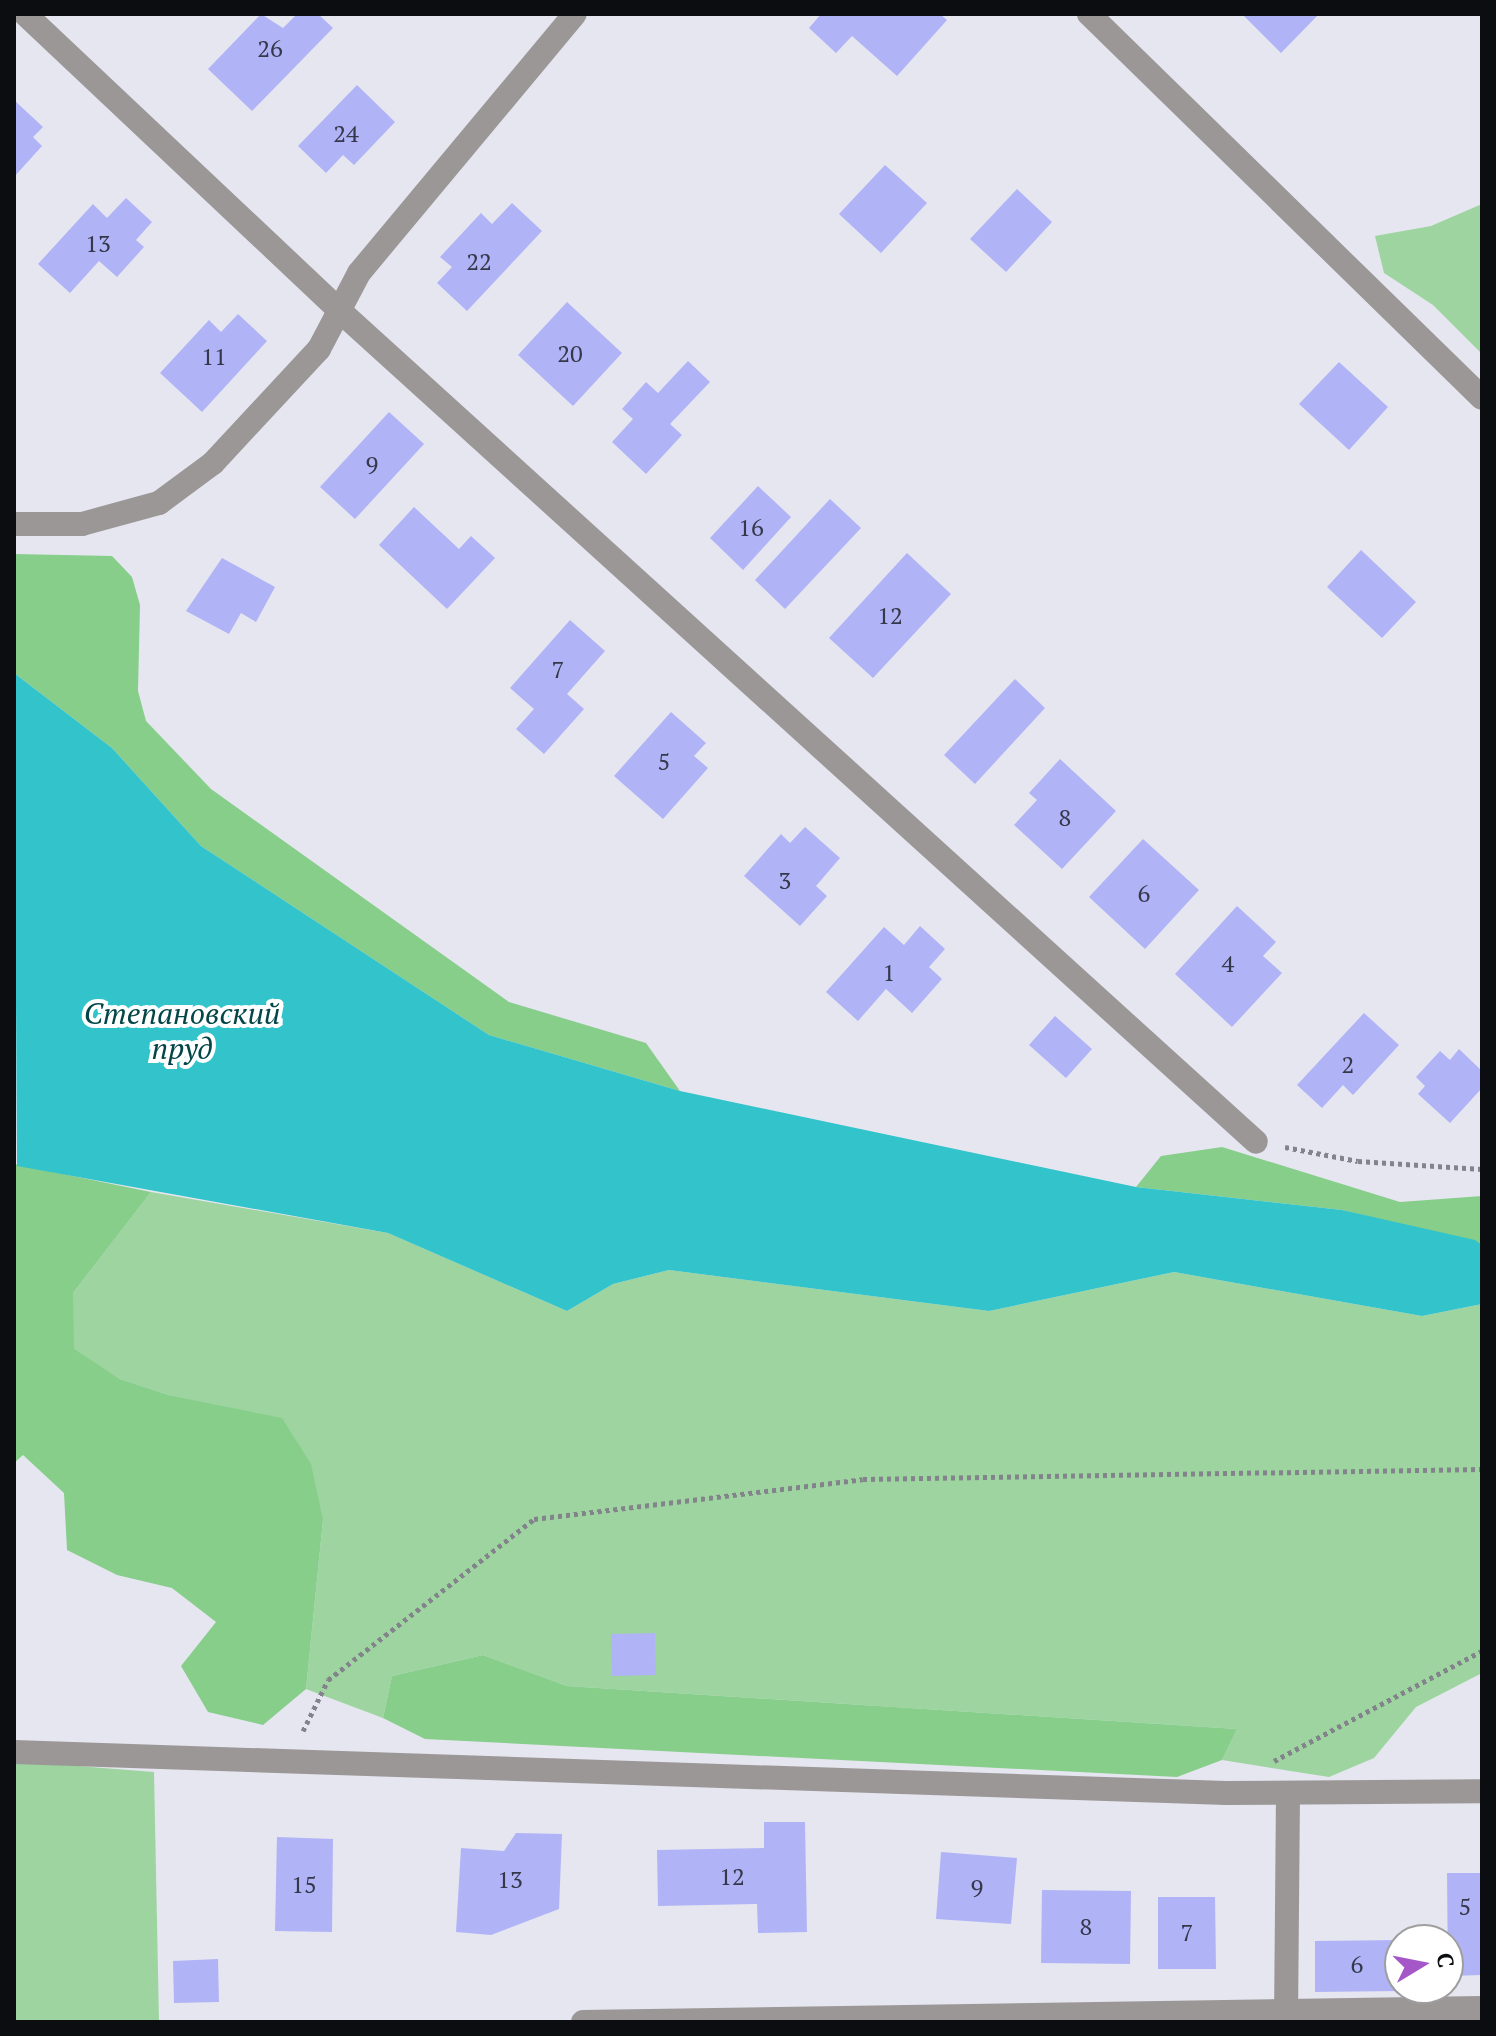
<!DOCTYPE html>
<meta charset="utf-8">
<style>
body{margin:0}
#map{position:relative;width:1496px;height:2036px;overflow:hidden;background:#e5e6f0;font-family:"PT Serif",serif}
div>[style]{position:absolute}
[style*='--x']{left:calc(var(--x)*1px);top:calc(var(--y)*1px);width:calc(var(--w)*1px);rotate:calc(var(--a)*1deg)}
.green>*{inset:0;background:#9dd4a0}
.forest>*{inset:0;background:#87ce8b}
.water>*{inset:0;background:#32c4ca}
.building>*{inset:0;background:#b0b4f6}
.path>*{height:5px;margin-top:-2.5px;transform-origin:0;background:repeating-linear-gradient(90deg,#83848b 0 4px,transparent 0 8px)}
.street>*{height:24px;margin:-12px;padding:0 12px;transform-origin:12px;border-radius:12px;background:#9c9797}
span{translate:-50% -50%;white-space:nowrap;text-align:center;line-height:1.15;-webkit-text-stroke:8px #fff;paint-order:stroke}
.number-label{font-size:24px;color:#35374a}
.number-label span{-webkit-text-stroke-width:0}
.water-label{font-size:30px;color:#044648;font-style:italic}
.frame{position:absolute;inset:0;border:16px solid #0c0d10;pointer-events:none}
.north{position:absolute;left:1384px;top:1924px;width:80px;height:80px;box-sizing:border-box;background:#fff;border:2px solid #9e9e9f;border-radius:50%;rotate:80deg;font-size:22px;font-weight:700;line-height:32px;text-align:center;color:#0c0d10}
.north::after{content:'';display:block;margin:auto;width:28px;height:36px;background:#a556c7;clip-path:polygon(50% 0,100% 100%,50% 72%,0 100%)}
</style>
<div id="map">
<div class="green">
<div style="clip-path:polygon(1482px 204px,1482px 354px,1433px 305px,1384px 273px,1375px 236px,1431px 226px)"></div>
<div style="clip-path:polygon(151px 1192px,388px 1233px,567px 1311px,613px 1284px,669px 1270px,989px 1311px,1174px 1272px,1422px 1316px,1482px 1304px,1482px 1673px,1416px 1707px,1374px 1758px,1329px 1777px,1222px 1760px,1237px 1729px,567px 1686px,483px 1655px,392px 1676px,383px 1718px,306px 1689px,323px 1520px,172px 1396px,120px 1379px,73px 1350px,73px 1293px)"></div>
<div style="clip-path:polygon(14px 1761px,154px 1772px,159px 2022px,14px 2022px)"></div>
</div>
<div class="forest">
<div style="clip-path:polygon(14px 554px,112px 556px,132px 577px,140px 605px,138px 691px,146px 721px,211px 789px,509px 1002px,646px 1043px,680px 1091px,489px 1035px,201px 846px,112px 748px,14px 673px)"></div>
<div style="clip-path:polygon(1222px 1147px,1400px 1202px,1482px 1196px,1482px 1245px,1342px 1210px,1136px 1187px,1161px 1156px)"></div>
<div style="clip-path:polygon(14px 1164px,151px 1192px,73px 1293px,74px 1349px,120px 1379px,172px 1396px,282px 1418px,311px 1464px,323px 1520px,306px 1689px,263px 1725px,208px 1712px,181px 1666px,216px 1622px,172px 1588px,117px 1575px,67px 1550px,64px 1493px,23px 1455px,14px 1463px)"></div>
<div style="clip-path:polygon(483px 1655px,567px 1686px,1237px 1729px,1222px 1760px,1177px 1777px,425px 1739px,383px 1718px,392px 1676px)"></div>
</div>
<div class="water">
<div style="clip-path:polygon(14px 673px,112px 748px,201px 846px,489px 1035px,680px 1091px,1136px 1187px,1342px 1210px,1475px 1240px,1482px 1245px,1482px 1304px,1422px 1316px,1174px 1272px,989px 1311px,669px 1270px,613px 1284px,567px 1311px,388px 1233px,17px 1166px)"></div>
</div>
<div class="building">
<div style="clip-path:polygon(261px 14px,283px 28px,297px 14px,318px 14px,333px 28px,252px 111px,208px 69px)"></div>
<div style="clip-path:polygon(821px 14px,940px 14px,947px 20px,897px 76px,852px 36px,836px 53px,809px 28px)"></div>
<div style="clip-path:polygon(1242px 14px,1319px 14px,1281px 53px)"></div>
<div style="clip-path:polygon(357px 85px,395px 122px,354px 165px,343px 155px,326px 173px,298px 146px)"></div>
<div style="clip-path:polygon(14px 100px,43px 127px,33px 137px,42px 146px,14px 177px)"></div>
<div style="clip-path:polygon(885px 165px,927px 203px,881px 253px,839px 214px)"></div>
<div style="clip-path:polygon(1017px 189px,1052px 222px,1006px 272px,970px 239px)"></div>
<div style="clip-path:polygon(126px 198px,152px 222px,136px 240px,144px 247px,117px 277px,99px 261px,70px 293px,38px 264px,93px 204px,107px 218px)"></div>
<div style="clip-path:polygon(512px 203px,542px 231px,467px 311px,437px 283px,452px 267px,440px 257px,481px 213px,492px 224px)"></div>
<div style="clip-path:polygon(567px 302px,622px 353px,573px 406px,518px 355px)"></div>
<div style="clip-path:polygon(238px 314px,267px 341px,202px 412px,160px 373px,209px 320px,221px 332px)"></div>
<div style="clip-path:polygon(688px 361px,710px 382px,670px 424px,682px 435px,646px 474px,612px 442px,633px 419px,622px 409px,646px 382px,658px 393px)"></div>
<div style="clip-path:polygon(1339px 362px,1388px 407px,1349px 450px,1299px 404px)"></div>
<div style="clip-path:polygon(389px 412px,424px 444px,355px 519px,320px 487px)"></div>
<div style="clip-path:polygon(758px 486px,791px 517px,743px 570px,710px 538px)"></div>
<div style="clip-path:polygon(830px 499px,861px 528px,785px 609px,755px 580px)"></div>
<div style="clip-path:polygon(414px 507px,459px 549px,471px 536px,495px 558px,447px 609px,379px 545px)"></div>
<div style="clip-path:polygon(1361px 550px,1416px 602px,1382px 638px,1327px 587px)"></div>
<div style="clip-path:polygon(907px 553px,951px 594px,873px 678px,829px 638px)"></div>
<div style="clip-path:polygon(222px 558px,275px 587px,256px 622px,241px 613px,229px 634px,186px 611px)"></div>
<div style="clip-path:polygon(570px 620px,605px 651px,567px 694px,584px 709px,544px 754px,516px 729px,534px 709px,510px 688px)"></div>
<div style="clip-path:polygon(1015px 679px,1045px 708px,975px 784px,944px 755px)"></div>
<div style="clip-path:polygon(671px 712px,706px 743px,694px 756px,708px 768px,663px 819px,614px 776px)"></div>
<div style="clip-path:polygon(1060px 759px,1116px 811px,1062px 869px,1014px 825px,1037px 800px,1029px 793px)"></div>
<div style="clip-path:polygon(805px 827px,840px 858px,816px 886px,827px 896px,800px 926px,744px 876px,781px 834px,790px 843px)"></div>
<div style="clip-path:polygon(1143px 839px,1199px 890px,1145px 949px,1089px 897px)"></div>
<div style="clip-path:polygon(1237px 906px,1276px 942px,1263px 956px,1282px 973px,1232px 1027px,1175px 974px)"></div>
<div style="clip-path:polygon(920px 926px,945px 949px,929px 967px,942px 979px,912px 1013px,886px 989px,858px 1021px,826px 992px,884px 927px,904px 945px)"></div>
<div style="clip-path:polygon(1364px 1013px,1399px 1045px,1353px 1095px,1343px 1085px,1322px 1108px,1297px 1085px)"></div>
<div style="clip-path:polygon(1055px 1016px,1092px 1049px,1066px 1078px,1029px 1045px)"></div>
<div style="clip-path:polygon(1459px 1049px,1482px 1071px,1482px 1088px,1450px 1123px,1418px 1094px,1425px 1086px,1416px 1077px,1440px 1051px,1450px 1060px)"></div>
<div style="clip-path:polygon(655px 1633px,656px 1675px,612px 1676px,611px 1634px)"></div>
<div style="clip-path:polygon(764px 1822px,805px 1822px,807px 1932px,758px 1933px,757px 1904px,658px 1906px,657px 1850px,764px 1848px)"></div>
<div style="clip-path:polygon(516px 1833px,562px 1834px,559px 1909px,491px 1935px,456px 1932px,461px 1848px,504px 1851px)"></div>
<div style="clip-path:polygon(277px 1837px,333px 1839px,332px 1932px,275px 1931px)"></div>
<div style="clip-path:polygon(941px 1852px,1017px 1858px,1011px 1924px,936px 1919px)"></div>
<div style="clip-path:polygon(1447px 1873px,1482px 1873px,1482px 1975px,1448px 1976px)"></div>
<div style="clip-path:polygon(1042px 1890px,1131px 1891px,1130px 1964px,1041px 1963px)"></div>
<div style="clip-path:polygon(1158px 1897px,1215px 1897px,1216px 1969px,1158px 1969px)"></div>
<div style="clip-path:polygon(1400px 1940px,1400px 1991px,1315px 1992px,1315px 1941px)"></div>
<div style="clip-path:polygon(218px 1959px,219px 2002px,174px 2003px,173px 1961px)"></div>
</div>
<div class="path">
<div style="--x:1285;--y:1147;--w:74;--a:10.9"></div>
<div style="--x:1358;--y:1161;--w:124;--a:3.7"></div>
<div style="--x:303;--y:1731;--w:57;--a:-63.9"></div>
<div style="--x:328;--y:1680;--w:261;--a:-38"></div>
<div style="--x:534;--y:1519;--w:331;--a:-6.9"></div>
<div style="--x:863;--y:1479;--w:619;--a:-0.93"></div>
<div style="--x:1274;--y:1761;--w:235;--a:-27.9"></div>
</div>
<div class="street">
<div style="--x:25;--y:14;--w:434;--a:43.3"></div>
<div style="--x:341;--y:312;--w:1235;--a:42.21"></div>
<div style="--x:1089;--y:14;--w:549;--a:44.34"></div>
<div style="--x:14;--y:524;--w:68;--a:0"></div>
<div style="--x:82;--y:524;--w:80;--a:-15.3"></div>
<div style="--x:159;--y:503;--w:67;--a:-36.5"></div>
<div style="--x:213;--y:463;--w:156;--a:-47.1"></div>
<div style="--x:319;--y:349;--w:86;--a:-62.2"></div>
<div style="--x:359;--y:273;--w:337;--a:-50.2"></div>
<div style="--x:14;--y:1752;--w:1213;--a:1.94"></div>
<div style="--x:1226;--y:1793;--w:256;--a:-0.4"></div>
<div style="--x:583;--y:2022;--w:899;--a:-0.89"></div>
<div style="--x:1286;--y:2022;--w:228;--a:-89.5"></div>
</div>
<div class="number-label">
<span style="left:270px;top:49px">26</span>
<span style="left:346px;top:134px">24</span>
<span style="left:98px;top:244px">13</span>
<span style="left:479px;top:262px">22</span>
<span style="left:570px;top:354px">20</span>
<span style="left:214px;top:357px">11</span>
<span style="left:372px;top:465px">9</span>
<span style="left:751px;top:528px">16</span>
<span style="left:890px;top:616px">12</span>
<span style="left:558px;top:670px">7</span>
<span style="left:664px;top:762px">5</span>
<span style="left:1065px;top:818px">8</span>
<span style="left:785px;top:881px">3</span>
<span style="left:1144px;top:894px">6</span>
<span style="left:1228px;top:964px">4</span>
<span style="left:889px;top:973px">1</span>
<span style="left:1348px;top:1065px">2</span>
<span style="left:732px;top:1877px">12</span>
<span style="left:510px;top:1880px">13</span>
<span style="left:304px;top:1885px">15</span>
<span style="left:977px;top:1888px">9</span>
<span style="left:1465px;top:1907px">5</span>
<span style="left:1086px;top:1927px">8</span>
<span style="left:1187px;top:1933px">7</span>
<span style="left:1357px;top:1965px">6</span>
</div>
<div class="water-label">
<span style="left:182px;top:1030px">Степановский<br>пруд</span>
</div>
<div class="frame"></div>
<div class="north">С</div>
</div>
